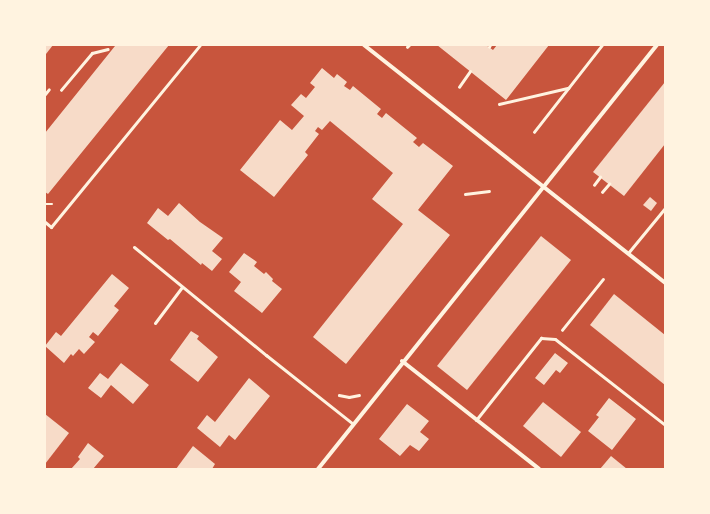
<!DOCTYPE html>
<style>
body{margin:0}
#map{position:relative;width:710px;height:514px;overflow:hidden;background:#c8553d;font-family:Commissioner,sans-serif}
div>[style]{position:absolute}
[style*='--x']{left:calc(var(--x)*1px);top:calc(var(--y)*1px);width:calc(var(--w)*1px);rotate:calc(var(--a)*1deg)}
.building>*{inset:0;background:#f7dbc8}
.path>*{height:2.5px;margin:-1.25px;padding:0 1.25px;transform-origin:1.25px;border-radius:1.25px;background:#fff3e0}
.service>*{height:3px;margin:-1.5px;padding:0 1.5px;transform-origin:1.5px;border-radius:1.5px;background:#fff3e0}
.minor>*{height:4px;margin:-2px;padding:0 2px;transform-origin:2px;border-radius:2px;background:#fff3e0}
span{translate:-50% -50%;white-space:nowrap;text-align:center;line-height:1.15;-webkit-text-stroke:3px #fff3e0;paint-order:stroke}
.frame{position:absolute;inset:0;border:46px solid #fff3e0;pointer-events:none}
</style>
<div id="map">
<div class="building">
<div style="clip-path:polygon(45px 45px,53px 45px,46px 54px,45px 54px)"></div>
<div style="clip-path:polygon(113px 45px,169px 45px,48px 194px,45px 192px,45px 133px,115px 46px)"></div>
<div style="clip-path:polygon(437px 45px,486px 45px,493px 50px,497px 45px,549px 45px,506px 100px)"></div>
<div style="clip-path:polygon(322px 68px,334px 78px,337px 74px,347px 82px,344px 86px,350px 90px,353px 86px,381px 109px,377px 114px,382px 118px,386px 113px,417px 138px,413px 142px,419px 147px,423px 143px,453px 166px,418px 210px,450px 235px,346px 364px,313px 337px,403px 224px,372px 199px,393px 173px,330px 121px,322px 130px,318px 127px,315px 131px,319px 134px,305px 152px,308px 155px,274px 197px,240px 170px,280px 120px,292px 130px,304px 116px,291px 105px,301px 94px,306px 98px,315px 87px,310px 83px)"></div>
<div style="clip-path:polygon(665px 82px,665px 144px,624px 196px,593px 172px)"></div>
<div style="clip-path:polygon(650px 197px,657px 203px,651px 211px,643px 205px)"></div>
<div style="clip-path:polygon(179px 203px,200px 222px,223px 238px,212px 251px,222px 259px,212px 271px,202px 263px,201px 265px,170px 239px,168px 240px,147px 223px,158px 208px,168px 216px)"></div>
<div style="clip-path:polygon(541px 236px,571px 260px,467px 390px,437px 366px)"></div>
<div style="clip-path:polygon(244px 253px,257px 262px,254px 266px,264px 274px,266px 272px,273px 279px,272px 281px,282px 289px,262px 313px,234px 291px,241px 282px,229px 272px)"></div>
<div style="clip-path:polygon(112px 274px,129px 288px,114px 306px,119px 310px,98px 336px,93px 332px,89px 337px,95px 342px,84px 354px,79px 349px,73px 356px,71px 354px,64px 363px,45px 346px,56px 332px,61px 336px)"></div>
<div style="clip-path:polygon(614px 294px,665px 335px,665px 385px,590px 325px)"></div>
<div style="clip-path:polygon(191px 331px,199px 336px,197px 339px,218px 357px,198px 382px,170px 360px)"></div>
<div style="clip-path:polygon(555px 353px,568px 363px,560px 373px,556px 370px,544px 385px,535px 378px)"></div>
<div style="clip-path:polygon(121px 363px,149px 385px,133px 404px,111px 385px,101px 398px,88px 388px,100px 373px,108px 379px)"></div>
<div style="clip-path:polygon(249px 378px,270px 396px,235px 440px,229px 435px,220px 447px,197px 428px,207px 415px,215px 422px)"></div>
<div style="clip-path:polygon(609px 398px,636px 419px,612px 450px,588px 431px,599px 417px,596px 415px)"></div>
<div style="clip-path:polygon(543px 402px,581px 432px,561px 457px,523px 426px)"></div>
<div style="clip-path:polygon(407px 404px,429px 421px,420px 432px,429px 439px,419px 451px,410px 445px,400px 456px,379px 439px)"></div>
<div style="clip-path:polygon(45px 414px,69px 433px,45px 464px)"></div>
<div style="clip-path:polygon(88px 443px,104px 456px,93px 469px,71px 469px,80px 459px,78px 457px)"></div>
<div style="clip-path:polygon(193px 446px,215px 464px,212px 469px,176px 469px)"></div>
<div style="clip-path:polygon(611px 456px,627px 469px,600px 469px)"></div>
</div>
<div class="path">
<div style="--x:407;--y:47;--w:3;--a:-45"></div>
<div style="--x:489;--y:47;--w:2;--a:-63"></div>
<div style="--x:459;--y:87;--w:19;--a:-55"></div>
<div style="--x:61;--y:90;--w:48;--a:-50"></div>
<div style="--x:92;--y:53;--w:16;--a:-14"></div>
<div style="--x:499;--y:104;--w:71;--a:-13.1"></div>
<div style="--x:534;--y:132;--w:110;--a:-52"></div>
<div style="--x:594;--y:185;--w:10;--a:-53"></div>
<div style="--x:602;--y:192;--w:11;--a:-49"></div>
<div style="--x:465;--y:194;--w:24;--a:-7"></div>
<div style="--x:45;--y:204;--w:7;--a:0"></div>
<div style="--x:562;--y:330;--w:65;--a:-51.2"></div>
<div style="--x:339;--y:395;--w:10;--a:11"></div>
<div style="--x:349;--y:397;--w:10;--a:-11"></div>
</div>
<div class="service">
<div style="--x:45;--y:94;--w:6;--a:-51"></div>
<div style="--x:45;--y:222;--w:8;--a:40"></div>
<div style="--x:51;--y:227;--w:235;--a:-50.7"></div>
<div style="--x:134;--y:247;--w:171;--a:39.3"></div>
<div style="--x:266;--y:355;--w:111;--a:38.4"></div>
<div style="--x:628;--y:253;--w:58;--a:-50.6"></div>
<div style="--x:155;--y:323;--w:45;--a:-53.1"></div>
<div style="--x:476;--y:420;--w:105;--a:-51.6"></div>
<div style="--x:541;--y:338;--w:14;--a:4"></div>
<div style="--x:555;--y:339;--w:140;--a:38"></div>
</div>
<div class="minor">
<div style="--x:364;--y:45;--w:384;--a:38.3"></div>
<div style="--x:402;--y:361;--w:174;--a:38.2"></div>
<div style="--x:318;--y:469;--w:543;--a:-51.36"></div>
</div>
<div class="frame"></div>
</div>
